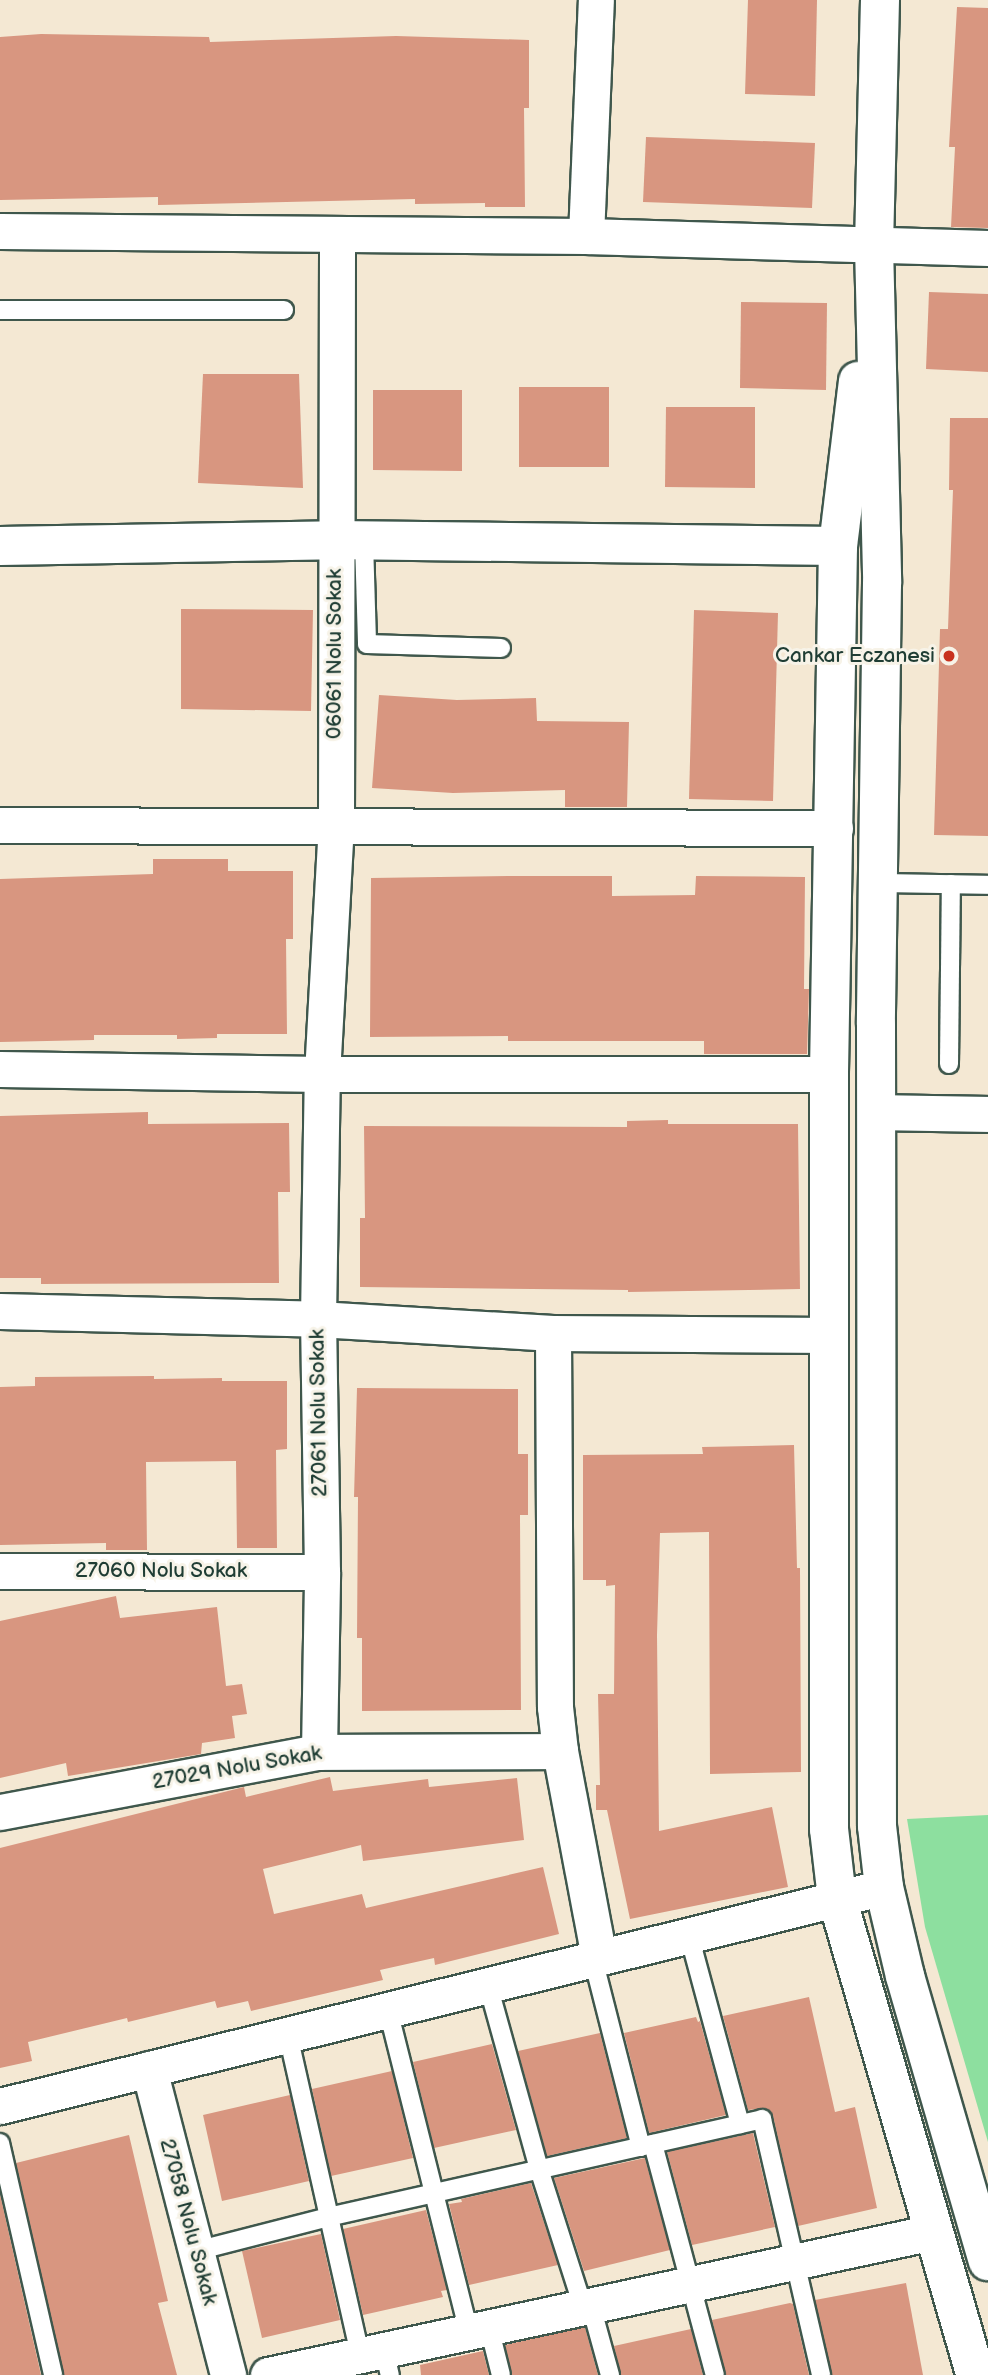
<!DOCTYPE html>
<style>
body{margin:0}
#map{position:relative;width:988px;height:2375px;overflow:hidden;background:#f4e8d3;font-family:"Balsamiq Sans",sans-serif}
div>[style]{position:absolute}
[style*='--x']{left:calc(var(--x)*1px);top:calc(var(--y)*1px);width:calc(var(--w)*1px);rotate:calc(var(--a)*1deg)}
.green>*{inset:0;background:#8ddf9f}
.building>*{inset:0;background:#d89680}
.roads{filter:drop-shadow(2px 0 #3f574c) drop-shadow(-2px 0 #3f574c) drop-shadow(0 2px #3f574c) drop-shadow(0 -2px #3f574c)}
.lane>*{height:18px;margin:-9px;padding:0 9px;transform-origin:9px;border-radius:9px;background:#fff}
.street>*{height:35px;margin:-17.5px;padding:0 17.5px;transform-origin:17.5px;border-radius:17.5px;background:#fff}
.secondary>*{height:38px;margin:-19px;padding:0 19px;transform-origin:19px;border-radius:19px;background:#fff}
.dots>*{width:19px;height:19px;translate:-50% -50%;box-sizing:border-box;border:4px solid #f7f3e8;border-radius:50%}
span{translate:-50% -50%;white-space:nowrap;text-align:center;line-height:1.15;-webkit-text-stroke:6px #f7f3e8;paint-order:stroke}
.street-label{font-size:21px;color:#1f3d34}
.poi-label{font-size:21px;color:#1f3d34}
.right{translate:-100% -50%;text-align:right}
</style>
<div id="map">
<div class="green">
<div style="clip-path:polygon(988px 1815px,988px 2142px,925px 1927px,907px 1819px)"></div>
</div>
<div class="building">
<div style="clip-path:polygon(748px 0,817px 0,815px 96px,745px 94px)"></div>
<div style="clip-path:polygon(957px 7px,988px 8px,988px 228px,951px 227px,955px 147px,949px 147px)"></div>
<div style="clip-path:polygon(41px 34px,209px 37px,210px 42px,396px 36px,529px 40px,529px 108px,524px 108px,525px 207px,485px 207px,485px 203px,415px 204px,415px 199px,158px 205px,158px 197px,0 200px,0 37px)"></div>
<div style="clip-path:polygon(646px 137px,815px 143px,812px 208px,643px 202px)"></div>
<div style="clip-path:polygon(929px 292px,988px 294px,988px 372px,926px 369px)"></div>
<div style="clip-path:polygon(741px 302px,827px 303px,826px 390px,740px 388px)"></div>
<div style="clip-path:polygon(203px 374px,299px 374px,303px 488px,198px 483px)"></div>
<div style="clip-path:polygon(519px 387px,609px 387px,609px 467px,519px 467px)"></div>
<div style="clip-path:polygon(373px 390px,462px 390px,462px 471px,373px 470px)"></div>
<div style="clip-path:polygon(666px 407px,755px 407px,755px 488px,665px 487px)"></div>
<div style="clip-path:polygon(950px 418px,988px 418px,988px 836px,934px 835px,940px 629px,948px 629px,953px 490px,949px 490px)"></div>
<div style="clip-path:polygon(181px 609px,313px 610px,311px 711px,181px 709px)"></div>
<div style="clip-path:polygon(694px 610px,778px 613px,773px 801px,689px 799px)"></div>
<div style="clip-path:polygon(379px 695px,457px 700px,536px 698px,537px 721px,629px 722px,627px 807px,565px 807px,565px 790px,453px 793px,372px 788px)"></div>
<div style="clip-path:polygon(153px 859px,228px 859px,228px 871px,293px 871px,293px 939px,286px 939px,287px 1034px,217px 1034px,217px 1038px,177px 1039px,177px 1035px,94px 1035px,94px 1040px,0 1042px,0 879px,153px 874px)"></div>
<div style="clip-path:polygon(508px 876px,612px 876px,612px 896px,695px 895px,696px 876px,805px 877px,804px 989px,809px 989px,807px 1054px,704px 1054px,704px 1041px,508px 1041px,508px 1036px,370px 1037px,371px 878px)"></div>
<div style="clip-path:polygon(148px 1112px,148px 1124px,289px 1123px,290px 1192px,278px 1192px,279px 1283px,41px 1284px,41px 1278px,0 1278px,0 1116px)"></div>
<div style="clip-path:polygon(668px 1120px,668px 1124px,798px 1124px,800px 1289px,628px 1292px,628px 1290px,360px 1287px,360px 1218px,365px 1218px,364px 1126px,627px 1127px,627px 1121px)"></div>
<div style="clip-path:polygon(154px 1376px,154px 1379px,222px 1378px,222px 1381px,287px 1381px,287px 1449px,276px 1450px,277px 1548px,237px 1548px,236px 1461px,146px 1462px,147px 1550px,106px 1550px,106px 1543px,0 1545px,0 1387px,35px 1386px,35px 1377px)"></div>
<div style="clip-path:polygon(357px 1388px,518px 1389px,518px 1454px,528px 1454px,528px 1515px,520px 1515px,521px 1710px,362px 1711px,362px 1638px,357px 1638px,358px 1497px,354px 1497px)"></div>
<div style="clip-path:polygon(794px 1445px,797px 1568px,800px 1568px,801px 1772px,710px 1774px,709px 1532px,660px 1533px,657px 1635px,659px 1831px,772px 1807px,788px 1887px,630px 1919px,607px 1810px,596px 1810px,596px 1785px,600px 1785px,598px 1694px,614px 1694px,615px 1585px,606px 1586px,606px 1580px,583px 1580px,583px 1455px,703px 1454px,702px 1447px)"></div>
<div style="clip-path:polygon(116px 1596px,120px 1618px,217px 1607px,226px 1686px,242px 1684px,247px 1714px,232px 1716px,235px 1738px,202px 1743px,201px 1754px,68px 1776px,66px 1763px,0 1778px,0 1621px)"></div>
<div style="clip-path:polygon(330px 1777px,333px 1791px,428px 1779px,429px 1787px,517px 1778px,524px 1840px,363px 1861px,361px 1845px,263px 1869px,274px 1914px,362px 1894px,366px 1908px,543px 1867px,559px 1934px,435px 1965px,434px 1958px,380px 1970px,383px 1980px,251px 2011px,248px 2001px,217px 2008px,215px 2001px,128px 2022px,127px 2018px,28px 2042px,32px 2061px,0 2068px,0 1848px,244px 1787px,246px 1797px)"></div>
<div style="clip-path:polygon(809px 1997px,835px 2112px,855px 2107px,877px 2208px,798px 2226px,773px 2116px,765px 2108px,748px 2110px,723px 2016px)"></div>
<div style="clip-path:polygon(696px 2017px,698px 2022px,700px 2021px,726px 2115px,649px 2133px,624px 2033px)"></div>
<div style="clip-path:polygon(600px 2033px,627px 2138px,547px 2156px,518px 2051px)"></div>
<div style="clip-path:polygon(492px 2044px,516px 2130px,434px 2148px,413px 2062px)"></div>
<div style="clip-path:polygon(392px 2071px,413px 2158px,331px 2176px,312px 2089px)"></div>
<div style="clip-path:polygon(290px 2095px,309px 2181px,222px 2201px,203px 2115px)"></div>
<div style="clip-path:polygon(753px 2133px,775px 2227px,692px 2245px,667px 2152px)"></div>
<div style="clip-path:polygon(129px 2135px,168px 2301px,158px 2303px,177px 2375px,64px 2375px,16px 2163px)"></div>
<div style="clip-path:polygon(645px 2158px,670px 2250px,584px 2271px,554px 2178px)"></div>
<div style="clip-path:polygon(531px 2183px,558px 2265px,469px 2285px,449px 2204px,462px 2202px,461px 2199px)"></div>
<div style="clip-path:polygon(0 2194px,41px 2375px,0 2375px)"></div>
<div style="clip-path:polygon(426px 2210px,447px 2290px,441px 2291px,443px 2297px,363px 2315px,343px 2229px)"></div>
<div style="clip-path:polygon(321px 2234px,340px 2320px,262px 2338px,242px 2251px)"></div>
<div style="clip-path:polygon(906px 2283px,923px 2375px,832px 2375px,815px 2300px)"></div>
<div style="clip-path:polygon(790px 2303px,793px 2304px,809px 2375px,726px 2375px,712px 2320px)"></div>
<div style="clip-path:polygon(585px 2327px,598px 2375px,512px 2375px,505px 2345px)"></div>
<div style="clip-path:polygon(691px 2329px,703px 2375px,621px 2375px,614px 2346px)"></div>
<div style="clip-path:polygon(483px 2351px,489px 2375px,421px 2375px,420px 2365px)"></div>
</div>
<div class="roads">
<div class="lane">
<div style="--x:0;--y:310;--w:284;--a:0"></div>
<div style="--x:364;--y:541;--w:103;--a:88.3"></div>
<div style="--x:367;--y:644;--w:134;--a:1.7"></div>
<div style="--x:877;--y:883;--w:111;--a:1"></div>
<div style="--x:949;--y:1064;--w:180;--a:-89.4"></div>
<div style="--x:689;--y:1935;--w:196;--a:74.9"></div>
<div style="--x:593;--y:1959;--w:194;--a:75.7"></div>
<div style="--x:488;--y:1985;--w:191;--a:74.5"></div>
<div style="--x:539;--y:2169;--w:145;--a:72.3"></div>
<div style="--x:388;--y:2010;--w:332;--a:75.9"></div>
<div style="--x:288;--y:2035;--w:328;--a:77.3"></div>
<div style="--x:0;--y:2143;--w:238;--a:77.1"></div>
<div style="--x:653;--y:2144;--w:239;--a:75"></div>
<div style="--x:196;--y:2251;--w:136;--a:-14.4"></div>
<div style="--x:328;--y:2217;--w:445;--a:-12.7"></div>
<div style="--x:762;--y:2119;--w:263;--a:77"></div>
<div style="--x:591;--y:2306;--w:72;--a:74.6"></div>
<div style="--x:489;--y:2327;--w:49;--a:76"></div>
<div style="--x:384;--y:2350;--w:26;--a:77"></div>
</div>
<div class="street">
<div style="--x:0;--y:231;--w:586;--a:0.49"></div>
<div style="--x:586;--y:236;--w:402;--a:1.7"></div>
<div style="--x:586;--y:236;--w:236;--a:-87.6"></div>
<div style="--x:0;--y:825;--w:835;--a:0.21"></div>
<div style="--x:0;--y:1069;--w:322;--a:0.9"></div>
<div style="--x:322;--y:1074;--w:507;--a:0"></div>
<div style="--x:876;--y:1112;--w:112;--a:1"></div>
<div style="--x:0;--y:1311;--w:318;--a:1.4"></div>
<div style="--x:318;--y:1319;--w:235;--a:3.4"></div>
<div style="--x:553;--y:1333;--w:277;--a:0.4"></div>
<div style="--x:553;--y:1333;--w:374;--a:89.7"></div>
<div style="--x:555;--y:1707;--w:44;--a:83.5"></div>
<div style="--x:560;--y:1751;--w:210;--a:79.3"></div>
<div style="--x:0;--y:1571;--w:322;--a:0.2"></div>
<div style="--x:319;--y:1752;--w:180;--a:-89"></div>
<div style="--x:322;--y:1572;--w:253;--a:-90.9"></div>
<div style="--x:318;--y:1319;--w:245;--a:-89.1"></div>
<div style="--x:322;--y:1074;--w:249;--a:-86.8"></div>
<div style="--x:336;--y:825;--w:591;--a:-89.9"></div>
<div style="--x:0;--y:1812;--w:325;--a:-10.7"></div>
<div style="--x:319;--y:1752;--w:241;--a:-0.2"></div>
<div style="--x:149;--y:2069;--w:316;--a:75.5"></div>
<div style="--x:0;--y:2106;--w:911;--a:-13.91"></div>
<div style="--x:268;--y:2375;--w:680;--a:-12.14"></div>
</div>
<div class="secondary">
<div style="--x:880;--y:0;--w:246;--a:91.4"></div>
<div style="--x:874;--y:246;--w:337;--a:88.6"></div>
<div style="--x:882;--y:583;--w:441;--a:90.8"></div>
<div style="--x:876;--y:1024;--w:802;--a:89.93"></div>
<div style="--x:877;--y:1826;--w:61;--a:83.5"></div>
<div style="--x:884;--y:1887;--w:91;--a:76.7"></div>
<div style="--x:905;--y:1976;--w:297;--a:73.8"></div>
<div style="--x:858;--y:381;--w:166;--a:96.9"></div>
<div style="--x:838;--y:546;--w:528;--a:90.98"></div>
<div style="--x:829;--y:1074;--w:755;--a:90"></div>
<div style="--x:829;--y:1829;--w:69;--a:83.4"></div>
<div style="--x:837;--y:1898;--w:497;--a:73.8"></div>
<div style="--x:0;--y:546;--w:334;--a:-1"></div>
<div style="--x:334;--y:540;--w:504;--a:0.68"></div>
</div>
</div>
<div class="dots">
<div style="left:949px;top:656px;background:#c8321e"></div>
</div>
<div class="street-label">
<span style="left:335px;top:654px;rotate:-90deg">06061 Nolu Sokak</span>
<span style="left:319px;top:1413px;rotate:-91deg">27061 Nolu Sokak</span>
<span style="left:161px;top:1571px">27060 Nolu Sokak</span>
<span style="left:237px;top:1768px;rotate:-10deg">27029 Nolu Sokak</span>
<span style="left:188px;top:2222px;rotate:75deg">27058 Nolu Sokak</span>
</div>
<div class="poi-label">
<span class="right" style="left:935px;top:656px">Cankar Eczanesi</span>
</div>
</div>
